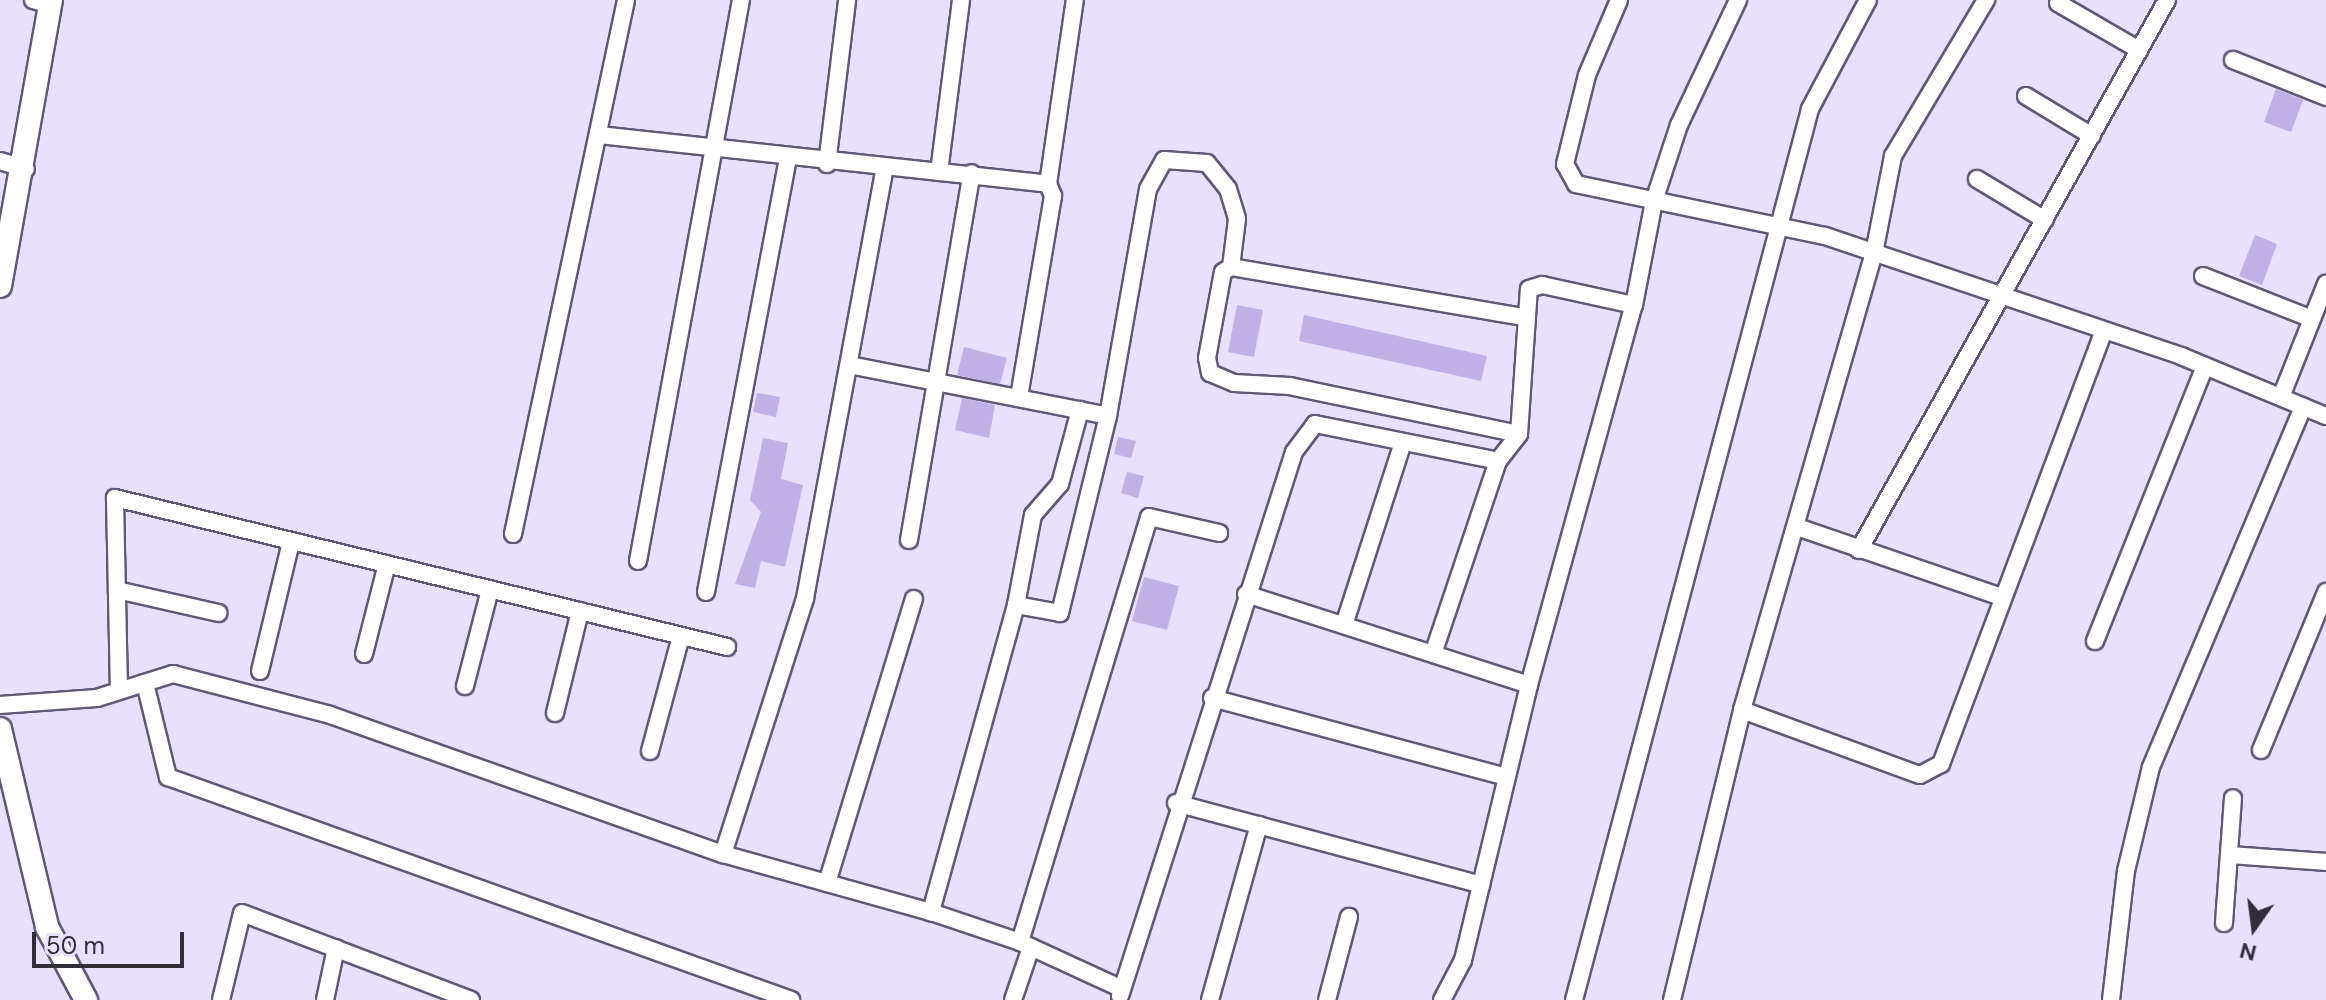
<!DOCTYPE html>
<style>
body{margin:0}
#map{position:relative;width:2326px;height:1000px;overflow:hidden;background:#e8e0fc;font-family:"DM Sans",sans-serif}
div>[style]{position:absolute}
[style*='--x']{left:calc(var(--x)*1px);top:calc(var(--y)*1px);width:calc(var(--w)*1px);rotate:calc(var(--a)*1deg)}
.building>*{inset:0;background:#bfb0e6}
.roads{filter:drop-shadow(2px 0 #605876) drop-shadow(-2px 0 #605876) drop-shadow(0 2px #605876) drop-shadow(0 -2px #605876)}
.street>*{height:16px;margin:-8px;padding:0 8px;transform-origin:8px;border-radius:8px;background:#fff}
.secondary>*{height:22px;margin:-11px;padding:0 11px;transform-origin:11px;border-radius:11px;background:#fff}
span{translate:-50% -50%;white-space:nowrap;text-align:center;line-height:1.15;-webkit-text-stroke:6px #e8e0fc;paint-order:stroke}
.north{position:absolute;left:2214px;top:888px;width:80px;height:80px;-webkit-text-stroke:6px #e8e0fc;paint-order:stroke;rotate:194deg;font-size:22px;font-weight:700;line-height:32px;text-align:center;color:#312d3b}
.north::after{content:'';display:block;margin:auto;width:28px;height:36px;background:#312d3b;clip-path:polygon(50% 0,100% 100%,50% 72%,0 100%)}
.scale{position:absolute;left:32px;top:932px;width:152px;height:36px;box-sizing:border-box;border:4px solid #312d3b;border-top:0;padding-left:10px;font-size:24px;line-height:28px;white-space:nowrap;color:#312d3b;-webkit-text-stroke:6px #e8e0fc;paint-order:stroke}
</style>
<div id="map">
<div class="building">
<div style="clip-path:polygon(2276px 89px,2303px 100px,2291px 132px,2264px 122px)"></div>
<div style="clip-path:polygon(2255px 235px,2277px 244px,2262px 285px,2239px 276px)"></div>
<div style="clip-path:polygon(1237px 305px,1263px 310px,1254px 357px,1228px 352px)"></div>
<div style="clip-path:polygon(1304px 315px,1487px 356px,1481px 381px,1299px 341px)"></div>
<div style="clip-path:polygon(964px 347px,1007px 358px,1000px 384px,957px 375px)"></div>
<div style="clip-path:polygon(757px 393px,780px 397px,776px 417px,753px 412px)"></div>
<div style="clip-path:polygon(962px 398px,995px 405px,989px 438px,955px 430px)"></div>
<div style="clip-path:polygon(1118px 437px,1136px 441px,1131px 458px,1114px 454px)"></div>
<div style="clip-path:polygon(763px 438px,788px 443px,781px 479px,803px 485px,785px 567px,761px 561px,755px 588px,735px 584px,761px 512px,750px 500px)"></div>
<div style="clip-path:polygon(1127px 472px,1144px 476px,1138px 498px,1121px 493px)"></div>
<div style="clip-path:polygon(1144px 577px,1179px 586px,1167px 630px,1132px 621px)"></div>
</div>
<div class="roads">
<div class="street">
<div style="--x:33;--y:0;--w:18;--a:16"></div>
<div style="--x:1619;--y:0;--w:82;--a:113.1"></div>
<div style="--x:1587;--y:75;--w:92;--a:103.9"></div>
<div style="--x:1565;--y:164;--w:23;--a:61"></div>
<div style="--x:1576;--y:184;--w:254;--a:11.8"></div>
<div style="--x:1825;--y:236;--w:376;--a:18.6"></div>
<div style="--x:2181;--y:356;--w:157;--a:22.5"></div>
<div style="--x:2058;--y:3;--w:94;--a:30.1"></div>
<div style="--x:2233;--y:60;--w:100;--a:21.7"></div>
<div style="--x:2026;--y:96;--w:77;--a:31.2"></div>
<div style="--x:599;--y:135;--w:452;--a:6.2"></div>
<div style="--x:1048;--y:184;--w:13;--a:67"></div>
<div style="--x:1053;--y:196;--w:204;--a:99.6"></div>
<div style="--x:0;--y:161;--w:27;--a:17"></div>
<div style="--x:827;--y:164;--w:165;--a:-83"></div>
<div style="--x:939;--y:172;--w:173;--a:-82.7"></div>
<div style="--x:1977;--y:179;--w:79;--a:31.1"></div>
<div style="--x:1048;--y:184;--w:186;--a:-81.7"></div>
<div style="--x:2203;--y:276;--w:117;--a:21.5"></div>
<div style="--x:849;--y:365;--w:264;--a:11.1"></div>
<div style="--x:1108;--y:416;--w:203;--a:103.7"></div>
<div style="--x:1060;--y:613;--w:45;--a:-169.7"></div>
<div style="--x:1016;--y:605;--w:319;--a:105.5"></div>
<div style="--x:2281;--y:397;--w:122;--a:-68.3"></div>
<div style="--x:1108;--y:416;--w:230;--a:-80"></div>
<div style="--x:1148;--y:189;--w:33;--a:-61"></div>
<div style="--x:1164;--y:160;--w:43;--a:4"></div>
<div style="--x:1207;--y:163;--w:33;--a:51"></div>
<div style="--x:1228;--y:189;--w:31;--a:73"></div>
<div style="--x:1237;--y:219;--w:48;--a:97.1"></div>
<div style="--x:1519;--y:434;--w:234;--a:-168.2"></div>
<div style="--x:1290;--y:386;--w:56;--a:-176.9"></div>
<div style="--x:1234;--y:383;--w:26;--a:-157"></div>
<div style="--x:1210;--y:373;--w:15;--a:-101"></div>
<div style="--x:1207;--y:358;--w:87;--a:-79.5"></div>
<div style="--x:1223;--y:272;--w:9;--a:-32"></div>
<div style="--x:1231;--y:267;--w:295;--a:9.7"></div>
<div style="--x:1797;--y:527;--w:213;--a:18.9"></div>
<div style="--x:513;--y:534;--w:546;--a:-78.05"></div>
<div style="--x:909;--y:540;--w:372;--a:-80.3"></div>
<div style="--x:1859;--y:550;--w:630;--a:-60.75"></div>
<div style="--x:638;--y:561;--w:570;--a:-79.6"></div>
<div style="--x:117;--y:590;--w:104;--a:12.8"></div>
<div style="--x:706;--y:592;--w:440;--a:-79.3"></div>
<div style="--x:1246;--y:594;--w:297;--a:17.8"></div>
<div style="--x:1016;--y:605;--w:92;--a:-79.3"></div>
<div style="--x:1033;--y:515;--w:41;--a:-48.9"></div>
<div style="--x:1060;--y:484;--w:77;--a:-74.9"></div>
<div style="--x:1344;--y:625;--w:189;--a:-72.1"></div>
<div style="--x:2095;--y:641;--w:296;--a:-68.2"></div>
<div style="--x:364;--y:654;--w:93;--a:-75.7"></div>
<div style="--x:1433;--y:654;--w:204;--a:-71.4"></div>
<div style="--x:1498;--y:461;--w:34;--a:-52"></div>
<div style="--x:1519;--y:434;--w:145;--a:-86.1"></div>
<div style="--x:1529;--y:289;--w:14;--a:-17"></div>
<div style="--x:1542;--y:285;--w:94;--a:12.3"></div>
<div style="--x:260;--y:671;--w:133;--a:-76.5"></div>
<div style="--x:145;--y:683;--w:97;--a:76.3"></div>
<div style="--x:168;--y:777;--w:662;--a:19.69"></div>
<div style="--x:465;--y:686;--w:100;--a:-75.5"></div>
<div style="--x:119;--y:691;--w:193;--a:-91.2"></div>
<div style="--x:115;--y:498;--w:630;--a:13.68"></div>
<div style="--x:1212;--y:698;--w:305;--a:15"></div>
<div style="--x:0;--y:705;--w:97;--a:-4.1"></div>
<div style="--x:97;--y:698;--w:80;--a:-17.5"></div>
<div style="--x:173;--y:674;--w:162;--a:14.6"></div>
<div style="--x:330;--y:715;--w:417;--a:19.5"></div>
<div style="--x:723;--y:854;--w:216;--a:15.6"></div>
<div style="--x:931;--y:912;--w:94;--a:18.6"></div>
<div style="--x:1020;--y:942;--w:112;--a:24.7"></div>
<div style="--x:1742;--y:710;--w:189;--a:20.1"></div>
<div style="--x:1920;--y:775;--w:24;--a:-28"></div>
<div style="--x:1941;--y:764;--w:463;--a:-69.4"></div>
<div style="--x:555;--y:713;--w:105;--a:-76.2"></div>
<div style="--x:2261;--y:750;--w:171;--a:-67.6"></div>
<div style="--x:650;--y:751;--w:119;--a:-74.9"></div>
<div style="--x:1176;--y:803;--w:316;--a:15"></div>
<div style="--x:723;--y:854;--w:269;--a:-72.2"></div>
<div style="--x:805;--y:598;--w:435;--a:-79.5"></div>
<div style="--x:2231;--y:855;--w:95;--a:4.2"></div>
<div style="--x:827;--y:883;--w:297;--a:-73"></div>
<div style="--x:2224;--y:923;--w:125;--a:-85.9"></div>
<div style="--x:1020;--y:942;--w:444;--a:-73.1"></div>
<div style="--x:1149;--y:517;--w:72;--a:12.9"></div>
<div style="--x:1120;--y:996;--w:571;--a:-72.26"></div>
<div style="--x:1294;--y:452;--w:35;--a:-53"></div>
<div style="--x:1315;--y:424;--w:187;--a:11.4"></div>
<div style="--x:221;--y:1000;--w:89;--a:-76.4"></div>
<div style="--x:242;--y:913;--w:245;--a:20.8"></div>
<div style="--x:325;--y:1000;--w:53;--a:-78.1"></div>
<div style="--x:1013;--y:1000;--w:56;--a:-71.2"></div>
<div style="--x:1210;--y:1000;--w:182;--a:-74.4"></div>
<div style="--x:1327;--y:1000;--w:86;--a:-75.2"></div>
<div style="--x:1442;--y:1000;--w:45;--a:-62.3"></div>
<div style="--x:1463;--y:960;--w:283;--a:-76.5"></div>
<div style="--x:1529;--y:685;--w:394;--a:-74.6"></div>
<div style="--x:1634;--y:305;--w:106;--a:-79.1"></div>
<div style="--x:1654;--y:201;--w:80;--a:-71.8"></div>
<div style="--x:1679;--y:125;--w:138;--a:-64.7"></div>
<div style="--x:1574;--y:1000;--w:922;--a:-75.16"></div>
<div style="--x:1810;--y:109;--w:123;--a:-62"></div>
<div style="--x:1672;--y:1000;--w:298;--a:-76.4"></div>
<div style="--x:1742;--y:710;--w:476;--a:-73.9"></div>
<div style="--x:1874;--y:253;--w:99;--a:-78.9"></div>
<div style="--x:1893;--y:156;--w:182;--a:-59.2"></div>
<div style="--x:2111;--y:1000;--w:130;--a:-83.4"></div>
<div style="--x:2126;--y:871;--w:107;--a:-76.5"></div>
<div style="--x:2151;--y:767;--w:391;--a:-67.1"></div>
</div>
<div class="secondary">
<div style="--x:0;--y:286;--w:291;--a:-79.9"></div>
<div style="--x:0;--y:729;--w:204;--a:76.6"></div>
<div style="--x:47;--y:927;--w:83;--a:61.9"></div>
</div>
</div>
<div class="north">N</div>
<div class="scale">50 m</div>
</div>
